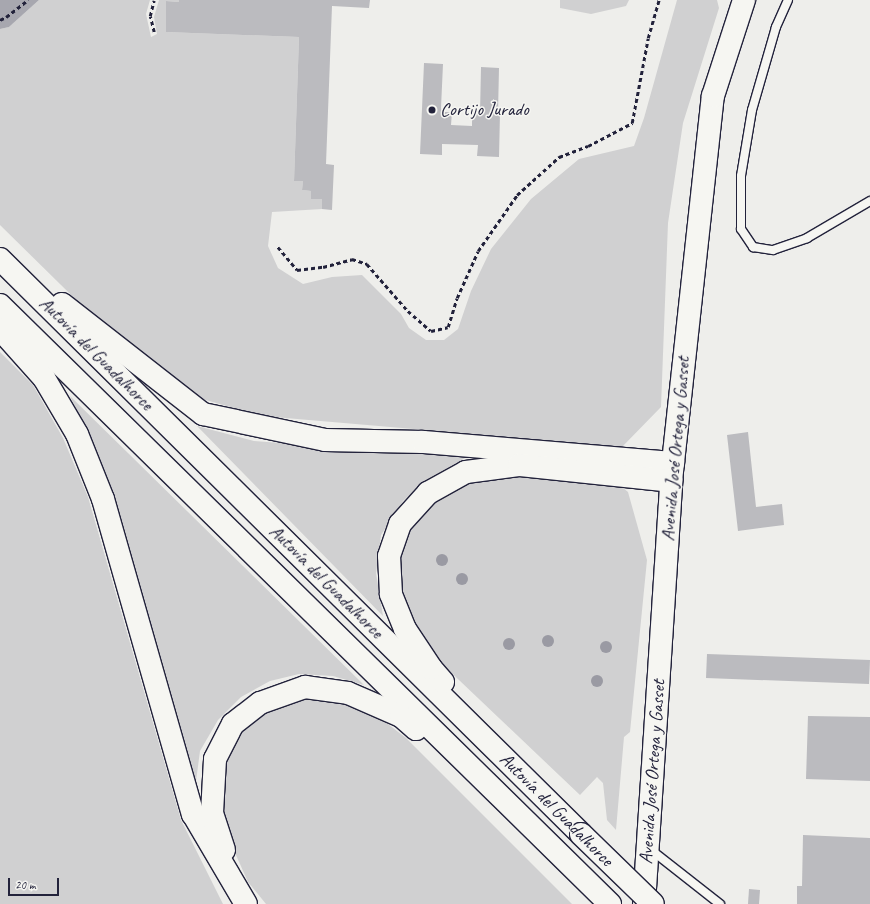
<!DOCTYPE html>
<meta charset="utf-8">
<style>
body{margin:0}
#map{position:relative;width:870px;height:904px;overflow:hidden;background:#eeeeeb;font-family:Caveat,sans-serif}
div>[style]{position:absolute}
[style*='--x']{left:calc(var(--x)*1px);top:calc(var(--y)*1px);width:calc(var(--w)*1px);rotate:calc(var(--a)*1deg)}
.green>*{inset:0;background:#d0d0d1}
.water>*{inset:0;background:#a7a7af}
.building>*{inset:0;background:#bbbbbf}
.path>*{height:2.5px;margin-top:-1.25px;transform-origin:0;background:repeating-linear-gradient(90deg,#22223b 0 4px,transparent 0 7px)}
.roads{filter:drop-shadow(1px 0 #22223b) drop-shadow(-1px 0 #22223b) drop-shadow(0 1px #22223b) drop-shadow(0 -1px #22223b)}
.service>*{height:8px;margin:-4px;padding:0 4px;transform-origin:4px;border-radius:4px;background:#f6f6f2}
.primary>*{height:22px;margin:-11px;padding:0 11px;transform-origin:11px;border-radius:11px;background:#f6f6f2}
.motorway>*{height:22px;margin:-11px;padding:0 11px;transform-origin:11px;border-radius:11px;background:#f6f6f2}
.bridges{filter:drop-shadow(1px 0 #22223b) drop-shadow(-1px 0 #22223b) drop-shadow(0 1px #22223b) drop-shadow(0 -1px #22223b)}
.motorway-bridge>*{height:22px;margin:-11px;padding:0 11px;transform-origin:11px;border-radius:11px;background:#f6f6f2}
.trees>*{width:12px;height:12px;margin:-6px;border-radius:50%;background:#9a9aa3}
.dots>*{width:11px;height:11px;translate:-50% -50%;box-sizing:border-box;border:2px solid #f6f6f2;border-radius:50%}
span{translate:-50% -50%;white-space:nowrap;text-align:center;line-height:1.15;-webkit-text-stroke:3px #f6f6f2;paint-order:stroke}
.poi-label{font-size:19px;color:#22223b}
.left{translate:0 -50%;text-align:left}
.street-label{font-size:19px;color:#22223b}
.scale{position:absolute;left:8px;top:878px;width:51px;height:18px;box-sizing:border-box;border:2px solid #22223b;border-top:0;padding-left:5px;font-size:12px;line-height:14px;white-space:nowrap;color:#22223b;-webkit-text-stroke:3px #f6f6f2;paint-order:stroke}
</style>
<div id="map">
<div class="green">
<div style="clip-path:polygon(39px 0,150px 0,146px 14px,151px 37px,157px 34px,154px 17px,159px 0,179px 0,179px 2px,166px 1px,166px 32px,299px 37px,294px 181px,303px 181px,302px 190px,311px 191px,311px 199px,322px 199px,322px 209px,272px 212px,268px 246px,278px 268px,303px 284px,332px 277px,362px 275px,401px 314px,409px 328px,426px 340px,444px 340px,458px 329px,471px 291px,491px 249px,531px 199px,579px 159px,634px 146px,644px 118px,677px 0,717px 0,719px 8px,683px 123px,668px 223px,661px 407px,622px 447px,262px 416px,202px 399px,120px 343px,0 225px,0 29px,9px 27px)"></div>
<div style="clip-path:polygon(560px 0,629px 0,626px 6px,591px 14px,560px 8px)"></div>
<div style="clip-path:polygon(0 352px,33px 385px,63px 438px,88px 497px,181px 820px,223px 904px,0 904px)"></div>
<div style="clip-path:polygon(70px 396px,364px 685px,333px 676px,299px 674px,270px 681px,241px 697px,218px 720px,200px 751px,195px 789px,88px 433px)"></div>
<div style="clip-path:polygon(197px 426px,254px 441px,467px 457px,426px 480px,403px 501px,381px 535px,376px 573px,383px 616px)"></div>
<div style="clip-path:polygon(509px 475px,617px 483px,628px 492px,647px 560px,630px 732px,624px 737px,616px 830px,607px 820px,603px 783px,597px 777px,580px 795px,439px 661px,414px 624px,401px 592px,401px 554px,407px 531px,438px 496px,459px 484px)"></div>
<div style="clip-path:polygon(293px 697px,345px 700px,375px 714px,406px 738px,572px 904px,266px 904px,248px 882px,219px 817px,220px 766px,238px 729px,263px 708px)"></div>
</div>
<div class="water">
<div style="clip-path:polygon(0 0,39px 0,9px 27px,0 29px)"></div>
</div>
<div class="building">
<div style="clip-path:polygon(179px 0,370px 0,369px 8px,332px 6px,326px 164px,334px 165px,332px 210px,322px 209px,322px 199px,311px 199px,311px 191px,302px 190px,303px 181px,294px 181px,299px 37px,166px 32px,166px 1px,179px 2px)"></div>
<div style="clip-path:polygon(424px 63px,443px 64px,441px 108px,442px 112px,452px 112px,451px 125px,472px 126px,472px 112px,480px 113px,481px 67px,499px 68px,498px 113px,500px 113px,499px 157px,477px 156px,478px 145px,442px 144px,442px 155px,420px 154px)"></div>
<div style="clip-path:polygon(748px 432px,756px 507px,782px 504px,784px 525px,738px 531px,727px 435px)"></div>
<div style="clip-path:polygon(707px 654px,870px 660px,869px 684px,706px 678px)"></div>
<div style="clip-path:polygon(808px 716px,870px 717px,870px 781px,806px 779px)"></div>
<div style="clip-path:polygon(803px 835px,870px 838px,870px 904px,797px 904px,797px 886px,802px 886px)"></div>
<div style="clip-path:polygon(749px 889px,760px 890px,759px 904px,748px 904px)"></div>
</div>
<div class="path">
<div style="--x:0;--y:20;--w:7;--a:-27"></div>
<div style="--x:6;--y:17;--w:28;--a:-38"></div>
<div style="--x:154;--y:32;--w:16;--a:-104"></div>
<div style="--x:150;--y:16;--w:16;--a:-76"></div>
<div style="--x:278;--y:247;--w:30;--a:50"></div>
<div style="--x:297;--y:270;--w:26;--a:-7"></div>
<div style="--x:323;--y:267;--w:30;--a:-15"></div>
<div style="--x:352;--y:259;--w:16;--a:18"></div>
<div style="--x:367;--y:264;--w:62;--a:48.9"></div>
<div style="--x:408;--y:311;--w:30;--a:41"></div>
<div style="--x:431;--y:331;--w:17;--a:-13"></div>
<div style="--x:448;--y:327;--w:30;--a:-73"></div>
<div style="--x:457;--y:298;--w:51;--a:-65.9"></div>
<div style="--x:478;--y:251;--w:68;--a:-55.1"></div>
<div style="--x:517;--y:195;--w:57;--a:-42.1"></div>
<div style="--x:559;--y:157;--w:31;--a:-21"></div>
<div style="--x:588;--y:146;--w:50;--a:-27.6"></div>
<div style="--x:632;--y:123;--w:86;--a:-79.3"></div>
<div style="--x:648;--y:38;--w:40;--a:-74"></div>
</div>
<div class="roads">
<div class="service">
<div style="--x:788;--y:0;--w:30;--a:114"></div>
<div style="--x:776;--y:27;--w:86;--a:106.1"></div>
<div style="--x:752;--y:110;--w:67;--a:99.5"></div>
<div style="--x:741;--y:176;--w:53;--a:90"></div>
<div style="--x:741;--y:229;--w:22;--a:56"></div>
<div style="--x:753;--y:247;--w:20;--a:9"></div>
<div style="--x:773;--y:250;--w:36;--a:-19"></div>
<div style="--x:807;--y:238;--w:73;--a:-30.4"></div>
<div style="--x:650;--y:849;--w:89;--a:38.2"></div>
</div>
<div class="primary">
<div style="--x:644;--y:904;--w:424;--a:-86.3"></div>
<div style="--x:671;--y:481;--w:387;--a:-83.8"></div>
<div style="--x:713;--y:96;--w:101;--a:-72.1"></div>
</div>
<div class="motorway">
<div style="--x:0;--y:259;--w:817;--a:44.7"></div>
<div style="--x:62;--y:304;--w:179;--a:38"></div>
<div style="--x:203;--y:414;--w:125;--a:12"></div>
<div style="--x:325;--y:440;--w:98;--a:1.2"></div>
<div style="--x:423;--y:442;--w:251;--a:4.8"></div>
<div style="--x:0;--y:305;--w:855;--a:44.48"></div>
<div style="--x:0;--y:329;--w:66;--a:48.1"></div>
<div style="--x:44;--y:378;--w:65;--a:59.5"></div>
<div style="--x:77;--y:434;--w:70;--a:68.2"></div>
<div style="--x:103;--y:499;--w:328;--a:74.1"></div>
<div style="--x:193;--y:814;--w:104;--a:59.5"></div>
<div style="--x:443;--y:682;--w:18;--a:-131"></div>
<div style="--x:431;--y:668;--w:47;--a:-123.7"></div>
<div style="--x:405;--y:629;--w:38;--a:-112"></div>
<div style="--x:391;--y:594;--w:38;--a:-93"></div>
<div style="--x:389;--y:556;--w:34;--a:-71"></div>
<div style="--x:400;--y:524;--w:42;--a:-47.9"></div>
<div style="--x:428;--y:493;--w:43;--a:-28.9"></div>
<div style="--x:466;--y:472;--w:53;--a:-7.5"></div>
<div style="--x:519;--y:465;--w:153;--a:6"></div>
<div style="--x:224;--y:850;--w:39;--a:-108"></div>
<div style="--x:212;--y:813;--w:54;--a:-86.8"></div>
<div style="--x:215;--y:759;--w:39;--a:-63"></div>
<div style="--x:233;--y:724;--w:34;--a:-38"></div>
<div style="--x:260;--y:703;--w:48;--a:-19.6"></div>
<div style="--x:305;--y:687;--w:43;--a:7.9"></div>
<div style="--x:348;--y:693;--w:58;--a:23.5"></div>
<div style="--x:401;--y:716;--w:20;--a:41"></div>
</div>
</div>
<div class="bridges">
<div class="motorway-bridge">
<div style="--x:581;--y:834;--w:100;--a:44.2"></div>
</div>
</div>
<div class="trees">
<div style="left:442px;top:560px"></div>
<div style="left:462px;top:579px"></div>
<div style="left:548px;top:641px"></div>
<div style="left:509px;top:644px"></div>
<div style="left:606px;top:647px"></div>
<div style="left:597px;top:681px"></div>
</div>
<div class="dots">
<div style="left:432px;top:110px;background:#22223b"></div>
</div>
<div class="poi-label">
<span class="left" style="left:440px;top:110px">Cortijo Jurado</span>
</div>
<div class="street-label">
<span style="left:96px;top:354px;rotate:45deg">Autovía del Guadalhorce</span>
<span style="left:676px;top:449px;rotate:-85deg">Avenida José Ortega y Gasset</span>
<span style="left:326px;top:582px;rotate:45deg">Autovía del Guadalhorce</span>
<span style="left:653px;top:772px;rotate:-86deg">Avenida José Ortega y Gasset</span>
<span style="left:556px;top:810px;rotate:45deg">Autovía del Guadalhorce</span>
</div>
<div class="scale">20 m</div>
</div>
